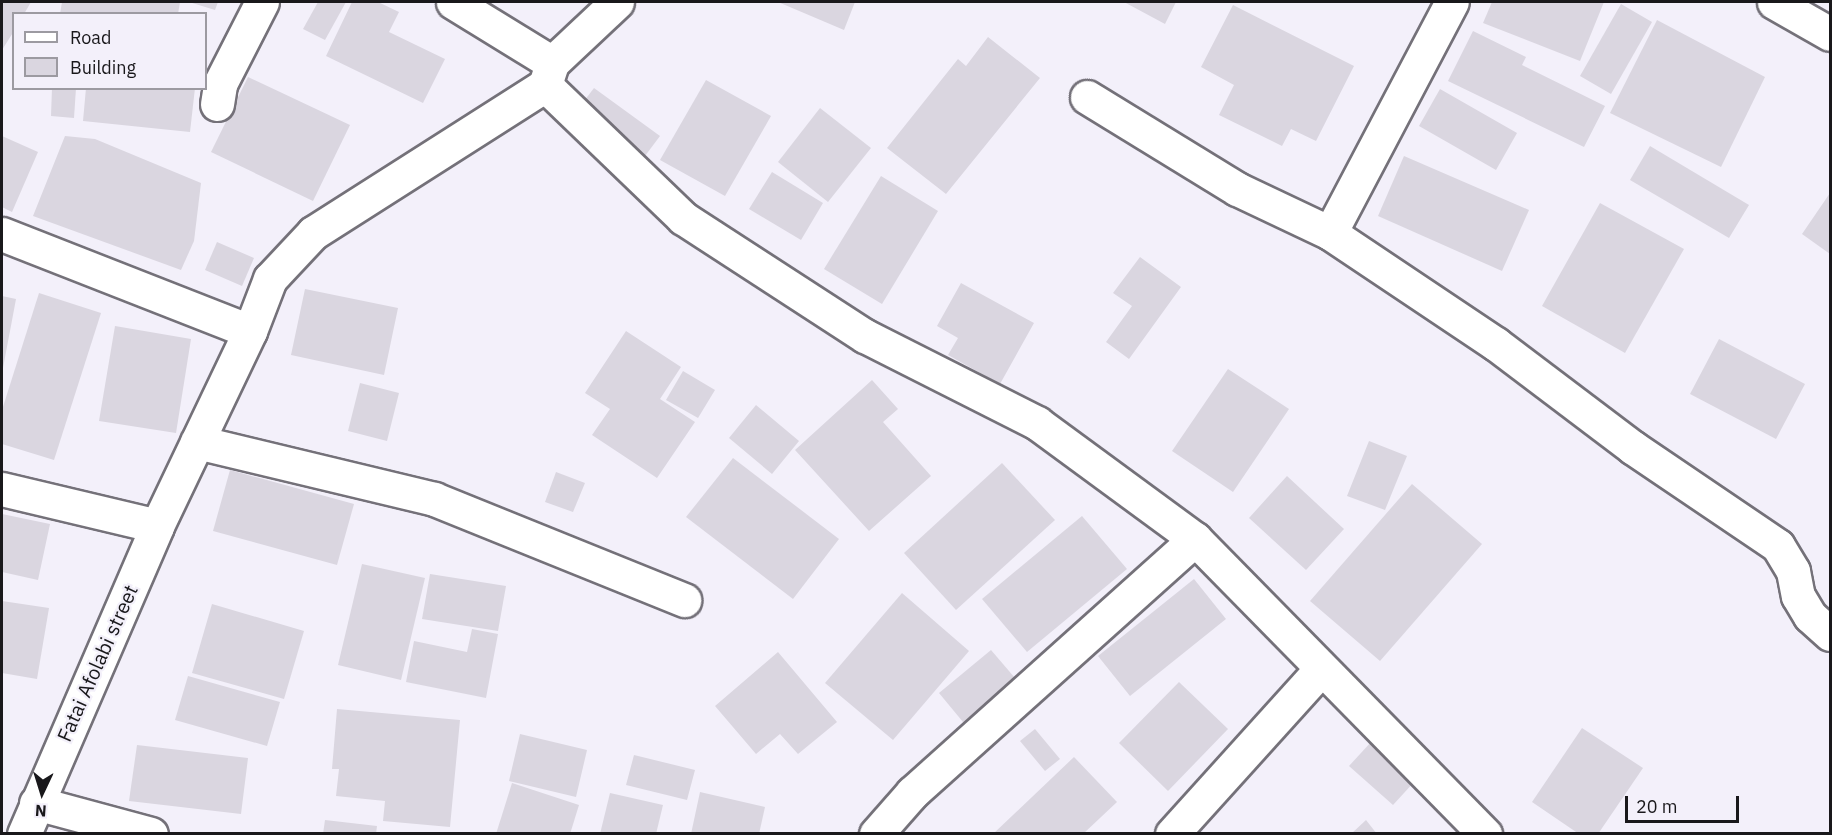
<!DOCTYPE html>
<style>
body{margin:0}
#map{position:relative;width:1832px;height:835px;overflow:hidden;background:#f3f0fa;font-family:"IBM Plex Sans",sans-serif}
div>[style]{position:absolute}
[style*='--x']{left:calc(var(--x)*1px);top:calc(var(--y)*1px);width:calc(var(--w)*1px);rotate:calc(var(--a)*1deg)}
.building>*{inset:0;background:#dad6e0}
.roads{filter:drop-shadow(2px 0 #747179) drop-shadow(-2px 0 #747179) drop-shadow(0 2px #747179) drop-shadow(0 -2px #747179)}
.street>*{height:33px;margin:-16.5px;padding:0 16.5px;transform-origin:16.5px;border-radius:16.5px;background:#fff}
span{translate:-50% -50%;white-space:nowrap;text-align:center;line-height:1.15;-webkit-text-stroke:4.5px #f3f0fa;paint-order:stroke}
.street-label{font-size:20px;color:#19181b}
.frame{position:absolute;inset:0;border:3px solid #19181b;pointer-events:none}
.legend{position:absolute;left:12px;top:12px;width:195px;height:78px;box-sizing:border-box;background:#f3f0fa;border:2px solid #9c9aa1;margin:0;padding:8px 10px;list-style:none;font-size:18px;color:#19181b}
.legend li{display:flex;align-items:center;gap:12px;height:30px}
.legend b{width:30px;border:2px solid #9c9aa1}
.north{position:absolute;left:12px;top:763px;width:60px;height:60px;-webkit-text-stroke:4px #f3f0fa;paint-order:stroke;rotate:184deg;font-size:16px;font-weight:700;line-height:24px;text-align:center;color:#19181b}
.north::after{content:'';display:block;margin:auto;width:21px;height:27px;background:#19181b;clip-path:polygon(50% 0,100% 100%,50% 72%,0 100%)}
.scale{position:absolute;left:1625px;top:796px;width:114px;height:27px;box-sizing:border-box;border:3px solid #19181b;border-top:0;padding-left:8px;font-size:18px;line-height:21px;white-space:nowrap;color:#19181b;-webkit-text-stroke:4px #f3f0fa;paint-order:stroke}
</style>
<div id="map">
<div class="building">
<div style="clip-path:polygon(2px 2px,31px 2px,24px 14px,14px 14px,14px 31px,2px 50px)"></div>
<div style="clip-path:polygon(62px 2px,180px 2px,178px 14px,60px 14px)"></div>
<div style="clip-path:polygon(189px 2px,218px 2px,215px 10px)"></div>
<div style="clip-path:polygon(318px 2px,346px 2px,325px 40px,303px 29px)"></div>
<div style="clip-path:polygon(352px 2px,378px 2px,399px 12px,389px 32px,445px 59px,423px 103px,326px 56px)"></div>
<div style="clip-path:polygon(778px 2px,855px 2px,844px 30px)"></div>
<div style="clip-path:polygon(1124px 2px,1176px 2px,1165px 24px)"></div>
<div style="clip-path:polygon(1492px 2px,1604px 2px,1580px 61px,1483px 23px)"></div>
<div style="clip-path:polygon(1621px 4px,1652px 22px,1611px 94px,1580px 76px)"></div>
<div style="clip-path:polygon(1233px 5px,1354px 66px,1316px 141px,1291px 129px,1282px 146px,1219px 115px,1234px 85px,1201px 67px)"></div>
<div style="clip-path:polygon(1657px 20px,1765px 77px,1721px 167px,1610px 113px)"></div>
<div style="clip-path:polygon(1473px 31px,1526px 57px,1522px 65px,1605px 106px,1584px 147px,1448px 81px)"></div>
<div style="clip-path:polygon(988px 37px,1040px 78px,946px 194px,887px 148px,958px 59px,966px 66px)"></div>
<div style="clip-path:polygon(248px 77px,350px 125px,313px 201px,211px 152px)"></div>
<div style="clip-path:polygon(706px 80px,771px 116px,725px 196px,660px 160px)"></div>
<div style="clip-path:polygon(52px 88px,76px 88px,74px 118px,51px 116px)"></div>
<div style="clip-path:polygon(86px 88px,195px 88px,190px 132px,83px 121px)"></div>
<div style="clip-path:polygon(594px 88px,660px 136px,645px 156px,578px 109px)"></div>
<div style="clip-path:polygon(1440px 89px,1517px 133px,1496px 170px,1419px 126px)"></div>
<div style="clip-path:polygon(820px 108px,871px 148px,828px 202px,778px 162px)"></div>
<div style="clip-path:polygon(2px 136px,38px 152px,12px 212px,2px 207px)"></div>
<div style="clip-path:polygon(65px 136px,95px 139px,201px 183px,194px 241px,181px 270px,33px 216px)"></div>
<div style="clip-path:polygon(1650px 146px,1749px 205px,1729px 238px,1630px 180px)"></div>
<div style="clip-path:polygon(1404px 156px,1529px 210px,1502px 271px,1378px 216px)"></div>
<div style="clip-path:polygon(772px 172px,823px 203px,801px 240px,749px 209px)"></div>
<div style="clip-path:polygon(881px 176px,938px 211px,882px 304px,824px 269px)"></div>
<div style="clip-path:polygon(1830px 193px,1830px 254px,1802px 234px)"></div>
<div style="clip-path:polygon(1600px 203px,1684px 249px,1625px 353px,1542px 306px)"></div>
<div style="clip-path:polygon(217px 242px,254px 258px,242px 286px,205px 270px)"></div>
<div style="clip-path:polygon(1140px 257px,1181px 287px,1129px 359px,1106px 342px,1132px 306px,1113px 293px)"></div>
<div style="clip-path:polygon(961px 283px,1034px 323px,1000px 384px,948px 355px,958px 338px,937px 326px)"></div>
<div style="clip-path:polygon(305px 289px,398px 308px,384px 375px,291px 355px)"></div>
<div style="clip-path:polygon(39px 293px,101px 313px,54px 460px,2px 444px,2px 410px)"></div>
<div style="clip-path:polygon(2px 296px,16px 299px,3px 368px,2px 368px)"></div>
<div style="clip-path:polygon(115px 326px,191px 339px,176px 433px,99px 421px)"></div>
<div style="clip-path:polygon(626px 331px,681px 367px,660px 399px,695px 422px,657px 478px,592px 435px,610px 409px,585px 393px)"></div>
<div style="clip-path:polygon(1719px 339px,1805px 384px,1776px 439px,1690px 394px)"></div>
<div style="clip-path:polygon(1228px 369px,1289px 409px,1233px 492px,1172px 451px)"></div>
<div style="clip-path:polygon(683px 371px,715px 390px,698px 418px,666px 400px)"></div>
<div style="clip-path:polygon(872px 380px,898px 409px,883px 422px,931px 476px,869px 531px,795px 450px)"></div>
<div style="clip-path:polygon(360px 383px,399px 393px,387px 441px,348px 431px)"></div>
<div style="clip-path:polygon(756px 405px,799px 441px,772px 474px,729px 438px)"></div>
<div style="clip-path:polygon(1369px 441px,1407px 456px,1385px 510px,1347px 496px)"></div>
<div style="clip-path:polygon(733px 458px,839px 539px,793px 599px,686px 517px)"></div>
<div style="clip-path:polygon(1002px 463px,1055px 520px,956px 610px,904px 553px)"></div>
<div style="clip-path:polygon(230px 470px,354px 504px,337px 565px,213px 531px)"></div>
<div style="clip-path:polygon(556px 472px,585px 483px,573px 512px,545px 502px)"></div>
<div style="clip-path:polygon(1287px 476px,1344px 529px,1306px 570px,1249px 518px)"></div>
<div style="clip-path:polygon(1412px 484px,1482px 544px,1380px 661px,1310px 601px)"></div>
<div style="clip-path:polygon(2px 514px,50px 524px,38px 580px,2px 572px)"></div>
<div style="clip-path:polygon(1082px 516px,1127px 569px,1027px 652px,982px 599px)"></div>
<div style="clip-path:polygon(362px 564px,425px 578px,401px 680px,338px 665px)"></div>
<div style="clip-path:polygon(430px 574px,506px 586px,498px 631px,422px 619px)"></div>
<div style="clip-path:polygon(1194px 579px,1226px 619px,1130px 696px,1098px 656px)"></div>
<div style="clip-path:polygon(902px 593px,969px 651px,893px 740px,825px 683px)"></div>
<div style="clip-path:polygon(2px 601px,49px 608px,37px 679px,2px 673px)"></div>
<div style="clip-path:polygon(212px 604px,304px 631px,284px 699px,192px 673px)"></div>
<div style="clip-path:polygon(472px 629px,498px 634px,486px 698px,406px 682px,414px 641px,467px 652px)"></div>
<div style="clip-path:polygon(991px 650px,1015px 678px,963px 722px,939px 693px)"></div>
<div style="clip-path:polygon(778px 652px,837px 722px,798px 754px,780px 734px,756px 754px,715px 706px)"></div>
<div style="clip-path:polygon(188px 676px,280px 702px,267px 746px,175px 720px)"></div>
<div style="clip-path:polygon(1179px 682px,1228px 729px,1168px 791px,1119px 743px)"></div>
<div style="clip-path:polygon(337px 709px,460px 720px,450px 827px,383px 821px,385px 801px,336px 796px,339px 769px,332px 769px)"></div>
<div style="clip-path:polygon(1582px 728px,1643px 768px,1598px 834px,1579px 834px,1532px 802px)"></div>
<div style="clip-path:polygon(1035px 729px,1060px 759px,1045px 771px,1020px 741px)"></div>
<div style="clip-path:polygon(520px 734px,587px 750px,576px 797px,509px 781px)"></div>
<div style="clip-path:polygon(1372px 741px,1415px 781px,1393px 805px,1349px 766px)"></div>
<div style="clip-path:polygon(137px 745px,248px 758px,241px 814px,129px 801px)"></div>
<div style="clip-path:polygon(634px 755px,695px 770px,687px 800px,626px 785px)"></div>
<div style="clip-path:polygon(1074px 757px,1117px 802px,1083px 834px,993px 834px)"></div>
<div style="clip-path:polygon(512px 783px,579px 805px,570px 834px,496px 834px)"></div>
<div style="clip-path:polygon(700px 792px,765px 807px,759px 834px,691px 834px)"></div>
<div style="clip-path:polygon(610px 793px,663px 805px,656px 834px,600px 834px)"></div>
<div style="clip-path:polygon(325px 820px,377px 826px,376px 834px,323px 834px)"></div>
<div style="clip-path:polygon(1366px 820px,1377px 834px,1351px 834px)"></div>
</div>
<div class="roads">
<div class="street">
<div style="--x:453;--y:2;--w:116;--a:31.6"></div>
<div style="--x:1774;--y:2;--w:64;--a:29.7"></div>
<div style="--x:545;--y:85;--w:192;--a:43.9"></div>
<div style="--x:683;--y:218;--w:217;--a:33"></div>
<div style="--x:865;--y:336;--w:193;--a:26.8"></div>
<div style="--x:1037;--y:423;--w:196;--a:36.3"></div>
<div style="--x:1195;--y:539;--w:414;--a:45.5"></div>
<div style="--x:1087;--y:97;--w:176;--a:31.5"></div>
<div style="--x:1237;--y:189;--w:103;--a:25.3"></div>
<div style="--x:1330;--y:233;--w:200;--a:33.8"></div>
<div style="--x:1496;--y:344;--w:171;--a:37.1"></div>
<div style="--x:1632;--y:447;--w:176;--a:34.1"></div>
<div style="--x:1778;--y:546;--w:29;--a:59"></div>
<div style="--x:1793;--y:571;--w:25;--a:79"></div>
<div style="--x:1798;--y:596;--w:23;--a:59"></div>
<div style="--x:1810;--y:616;--w:27;--a:42"></div>
<div style="--x:217;--y:104;--w:20;--a:-81"></div>
<div style="--x:220;--y:84;--w:92;--a:-62.9"></div>
<div style="--x:1330;--y:233;--w:261;--a:-62.2"></div>
<div style="--x:2;--y:234;--w:266;--a:21.4"></div>
<div style="--x:197;--y:442;--w:244;--a:13.5"></div>
<div style="--x:434;--y:499;--w:270;--a:22"></div>
<div style="--x:2;--y:489;--w:159;--a:13.4"></div>
<div style="--x:36;--y:803;--w:119;--a:15.1"></div>
<div style="--x:24;--y:834;--w:335;--a:-66.6"></div>
<div style="--x:157;--y:526;--w:216;--a:-64.5"></div>
<div style="--x:250;--y:331;--w:56;--a:-69"></div>
<div style="--x:270;--y:279;--w:63;--a:-46.9"></div>
<div style="--x:313;--y:233;--w:275;--a:-32.5"></div>
<div style="--x:545;--y:85;--w:23;--a:-72"></div>
<div style="--x:552;--y:63;--w:89;--a:-43.2"></div>
<div style="--x:876;--y:834;--w:55;--a:-48.7"></div>
<div style="--x:912;--y:793;--w:380;--a:-41.9"></div>
<div style="--x:1172;--y:834;--w:222;--a:-47.9"></div>
</div>
</div>
<div class="street-label">
<span style="left:97px;top:663px;rotate:-66deg">Fatai Afolabi street</span>
</div>
<div class="frame"></div>
<ul class="legend">
<li><b style="height:8px;background:#fff"></b>Road</li>
<li><b style="height:16px;background:#dad6e0"></b>Building</li>
</ul>
<div class="north">N</div>
<div class="scale">20 m</div>
</div>
